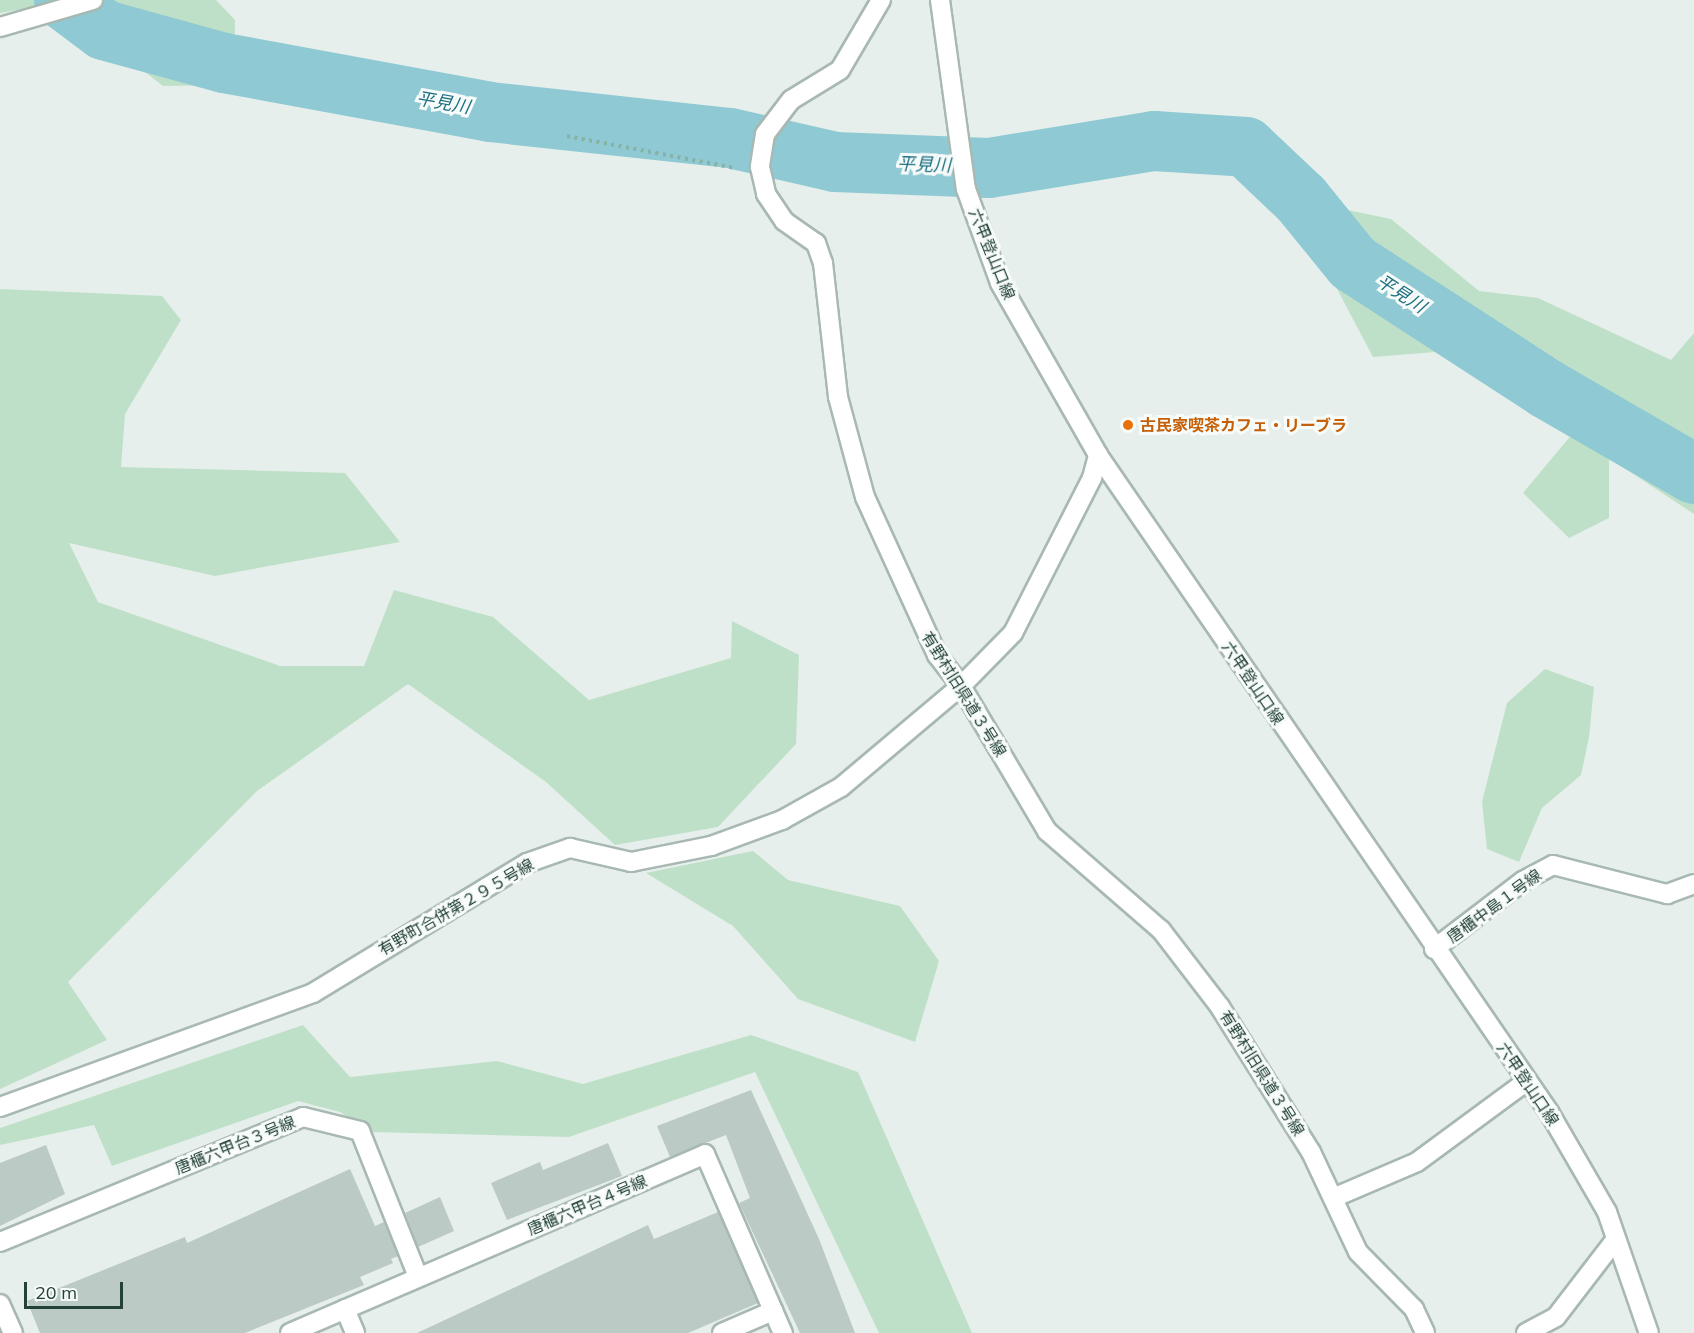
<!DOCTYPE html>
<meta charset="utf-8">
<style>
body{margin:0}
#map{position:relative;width:1694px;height:1333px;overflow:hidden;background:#e6efeb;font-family:Mulish,"Noto Sans JP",sans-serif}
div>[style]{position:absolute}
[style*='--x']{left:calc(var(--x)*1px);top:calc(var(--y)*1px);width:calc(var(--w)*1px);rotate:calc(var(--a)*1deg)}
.green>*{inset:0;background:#bfe0c8}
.river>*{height:60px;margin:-30px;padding:0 30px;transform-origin:30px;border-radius:30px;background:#8ec9d4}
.building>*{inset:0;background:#bbcac4}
.path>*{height:4px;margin-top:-2px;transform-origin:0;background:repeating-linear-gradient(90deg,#86b3a5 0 3px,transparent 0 7.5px)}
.roads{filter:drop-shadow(2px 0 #a8b8b2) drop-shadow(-2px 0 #a8b8b2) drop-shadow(0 2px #a8b8b2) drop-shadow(0 -2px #a8b8b2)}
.street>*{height:18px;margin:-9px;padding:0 9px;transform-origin:9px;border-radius:9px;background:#fff}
.dots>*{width:16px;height:16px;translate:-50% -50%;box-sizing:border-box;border:3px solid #f7fbf9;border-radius:50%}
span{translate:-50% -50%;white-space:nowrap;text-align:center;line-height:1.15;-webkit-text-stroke:6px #f7fbf9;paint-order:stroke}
.street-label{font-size:16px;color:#24423a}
.food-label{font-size:16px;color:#c56008;font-weight:700}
.left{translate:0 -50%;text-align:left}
.water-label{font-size:18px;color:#1c6f80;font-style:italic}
.scale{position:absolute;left:24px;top:1282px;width:99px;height:27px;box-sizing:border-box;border:3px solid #24423a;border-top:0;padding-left:8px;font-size:18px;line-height:21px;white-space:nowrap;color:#24423a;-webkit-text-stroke:4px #f7fbf9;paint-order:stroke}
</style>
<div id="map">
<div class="green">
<div style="clip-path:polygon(0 0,216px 0,235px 20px,234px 85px,163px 86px,56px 3px,0 13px)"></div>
<div style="clip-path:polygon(1289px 198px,1391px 219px,1479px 291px,1538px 298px,1671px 360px,1694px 333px,1694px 514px,1609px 458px,1609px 518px,1569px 538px,1523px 493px,1573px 433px,1447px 351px,1373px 357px)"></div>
<div style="clip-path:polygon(0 289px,162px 296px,181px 320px,125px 414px,121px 467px,345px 473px,400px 542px,215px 576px,69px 543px,98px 602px,280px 666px,364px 666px,394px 590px,493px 617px,589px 700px,731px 658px,732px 621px,799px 655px,796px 744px,718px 827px,615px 845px,546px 782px,408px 684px,257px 791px,68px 982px,107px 1040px,0 1089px)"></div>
<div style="clip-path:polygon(1545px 669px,1594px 687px,1589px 737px,1581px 775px,1542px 808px,1519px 862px,1487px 849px,1482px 802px,1507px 703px)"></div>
<div style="clip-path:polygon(753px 851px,788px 880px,900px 906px,939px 961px,915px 1042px,798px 999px,733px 926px,646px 873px)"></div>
<div style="clip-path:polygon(303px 1025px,350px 1077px,497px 1061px,583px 1084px,751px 1035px,858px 1072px,972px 1333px,879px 1333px,755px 1072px,569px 1137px,373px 1132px,340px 1112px,298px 1101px,112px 1166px,94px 1125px,0 1145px,0 1128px)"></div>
</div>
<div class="river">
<div style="--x:64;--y:0;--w:50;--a:36.9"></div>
<div style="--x:104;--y:30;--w:124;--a:15.4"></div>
<div style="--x:224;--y:63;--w:270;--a:10.4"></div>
<div style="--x:490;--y:112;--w:241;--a:6.2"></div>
<div style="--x:730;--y:138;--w:108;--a:12.9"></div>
<div style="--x:835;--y:162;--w:154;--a:2.2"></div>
<div style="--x:989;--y:168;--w:167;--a:-9.3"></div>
<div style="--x:1154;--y:141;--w:92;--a:3.7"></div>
<div style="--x:1246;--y:147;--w:76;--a:43.4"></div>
<div style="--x:1301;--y:199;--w:82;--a:50.9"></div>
<div style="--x:1353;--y:263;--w:231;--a:33"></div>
<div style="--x:1547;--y:389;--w:170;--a:30"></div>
</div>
<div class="building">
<div style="clip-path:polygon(751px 1090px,819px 1239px,855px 1333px,800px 1333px,739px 1203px,750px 1198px,726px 1135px,670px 1157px,657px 1126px)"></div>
<div style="clip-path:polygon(608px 1143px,622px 1176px,507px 1220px,491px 1183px,540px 1162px,543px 1170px)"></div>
<div style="clip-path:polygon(46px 1145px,65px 1194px,0 1226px,0 1163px)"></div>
<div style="clip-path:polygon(350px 1169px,375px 1226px,384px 1222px,398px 1256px,391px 1259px,393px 1263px,360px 1277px,364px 1285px,245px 1333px,40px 1333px,27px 1301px,185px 1237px,187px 1243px)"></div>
<div style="clip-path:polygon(440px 1197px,454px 1231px,418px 1247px,405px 1213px)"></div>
<div style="clip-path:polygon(718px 1212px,758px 1303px,688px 1333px,417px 1333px,648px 1225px,654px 1239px)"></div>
</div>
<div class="path">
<div style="--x:567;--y:136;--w:171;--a:10.8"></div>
</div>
<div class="roads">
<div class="street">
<div style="--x:881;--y:0;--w:81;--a:120.4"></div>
<div style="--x:840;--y:70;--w:57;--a:148.5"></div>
<div style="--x:791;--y:100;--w:43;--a:127.4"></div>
<div style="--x:765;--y:134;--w:33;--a:99"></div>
<div style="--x:760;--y:167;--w:28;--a:77"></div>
<div style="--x:766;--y:194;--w:32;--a:56"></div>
<div style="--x:784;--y:221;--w:39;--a:35"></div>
<div style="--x:816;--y:243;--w:21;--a:71"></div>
<div style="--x:823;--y:263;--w:135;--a:83.6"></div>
<div style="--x:838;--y:397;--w:104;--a:74.9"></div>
<div style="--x:865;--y:497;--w:174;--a:65.5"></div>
<div style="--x:937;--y:655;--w:39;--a:52"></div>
<div style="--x:961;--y:686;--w:169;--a:59.3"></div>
<div style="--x:1047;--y:831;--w:151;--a:41"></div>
<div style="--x:1161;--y:930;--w:97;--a:52.5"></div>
<div style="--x:1220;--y:1007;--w:171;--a:57.9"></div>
<div style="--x:1311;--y:1152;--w:110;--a:64.8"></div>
<div style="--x:1358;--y:1252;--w:80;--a:45.5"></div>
<div style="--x:1414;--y:1309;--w:26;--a:65"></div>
<div style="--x:940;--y:0;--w:191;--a:82.2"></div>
<div style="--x:966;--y:189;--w:100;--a:70.1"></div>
<div style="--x:1000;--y:283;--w:198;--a:60.3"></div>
<div style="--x:1098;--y:455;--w:797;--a:55.53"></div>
<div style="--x:1549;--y:1112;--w:116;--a:59.9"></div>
<div style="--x:1607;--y:1212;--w:128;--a:70.9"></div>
<div style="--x:0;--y:27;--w:97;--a:-16.2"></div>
<div style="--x:1434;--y:949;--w:112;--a:-37.4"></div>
<div style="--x:1523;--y:881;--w:34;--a:-28"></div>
<div style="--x:1553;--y:865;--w:118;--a:14.3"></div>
<div style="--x:1667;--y:894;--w:29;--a:-20"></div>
<div style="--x:0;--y:1107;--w:333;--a:-20"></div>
<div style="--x:313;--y:993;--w:250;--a:-31.3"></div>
<div style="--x:527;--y:863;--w:46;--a:-19.2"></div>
<div style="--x:570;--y:848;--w:63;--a:12.9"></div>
<div style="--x:631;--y:862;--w:82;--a:-11.3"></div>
<div style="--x:711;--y:846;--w:76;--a:-20.1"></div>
<div style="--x:782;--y:820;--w:68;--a:-29.2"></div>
<div style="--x:841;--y:787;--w:157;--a:-40.1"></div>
<div style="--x:961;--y:686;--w:74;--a:-45.5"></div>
<div style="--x:1013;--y:633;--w:174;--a:-63"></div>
<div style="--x:1092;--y:478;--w:24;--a:-75"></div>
<div style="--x:1333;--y:1198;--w:91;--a:-23.2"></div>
<div style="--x:1417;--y:1162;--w:137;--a:-36.4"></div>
<div style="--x:0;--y:1242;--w:328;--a:-22.4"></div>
<div style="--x:303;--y:1117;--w:59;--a:13.8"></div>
<div style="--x:360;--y:1131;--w:157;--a:68.3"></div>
<div style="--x:0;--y:1304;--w:32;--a:66"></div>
<div style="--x:345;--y:1309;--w:26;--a:67"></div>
<div style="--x:290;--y:1333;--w:452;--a:-23.3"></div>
<div style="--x:705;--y:1154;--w:195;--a:66.5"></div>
<div style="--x:722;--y:1333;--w:56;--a:-23.3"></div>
<div style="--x:1526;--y:1333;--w:34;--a:-28"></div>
<div style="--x:1556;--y:1317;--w:98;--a:-52.4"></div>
</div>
</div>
<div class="dots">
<div style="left:1128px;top:425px;background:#e8710a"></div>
</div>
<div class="street-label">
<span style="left:992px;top:254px;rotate:68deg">六甲登山口線</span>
<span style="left:1253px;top:683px;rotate:56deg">六甲登山口線</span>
<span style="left:964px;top:694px;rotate:58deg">有野村旧県道３号線</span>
<span style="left:1494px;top:906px;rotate:-36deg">唐櫃中島１号線</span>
<span style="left:456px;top:907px;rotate:-30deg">有野町合併第２９５号線</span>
<span style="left:1262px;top:1073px;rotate:58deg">有野村旧県道３号線</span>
<span style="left:1528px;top:1084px;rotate:56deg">六甲登山口線</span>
<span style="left:235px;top:1145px;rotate:-22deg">唐櫃六甲台３号線</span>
<span style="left:587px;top:1205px;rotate:-23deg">唐櫃六甲台４号線</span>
</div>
<div class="food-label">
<span class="left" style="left:1140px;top:425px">古民家喫茶カフェ・リーブラ</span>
</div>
<div class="water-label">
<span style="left:443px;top:103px;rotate:10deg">平見川</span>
<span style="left:924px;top:165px;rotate:2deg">平見川</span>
<span style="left:1401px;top:294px;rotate:33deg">平見川</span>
</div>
<div class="scale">20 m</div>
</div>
